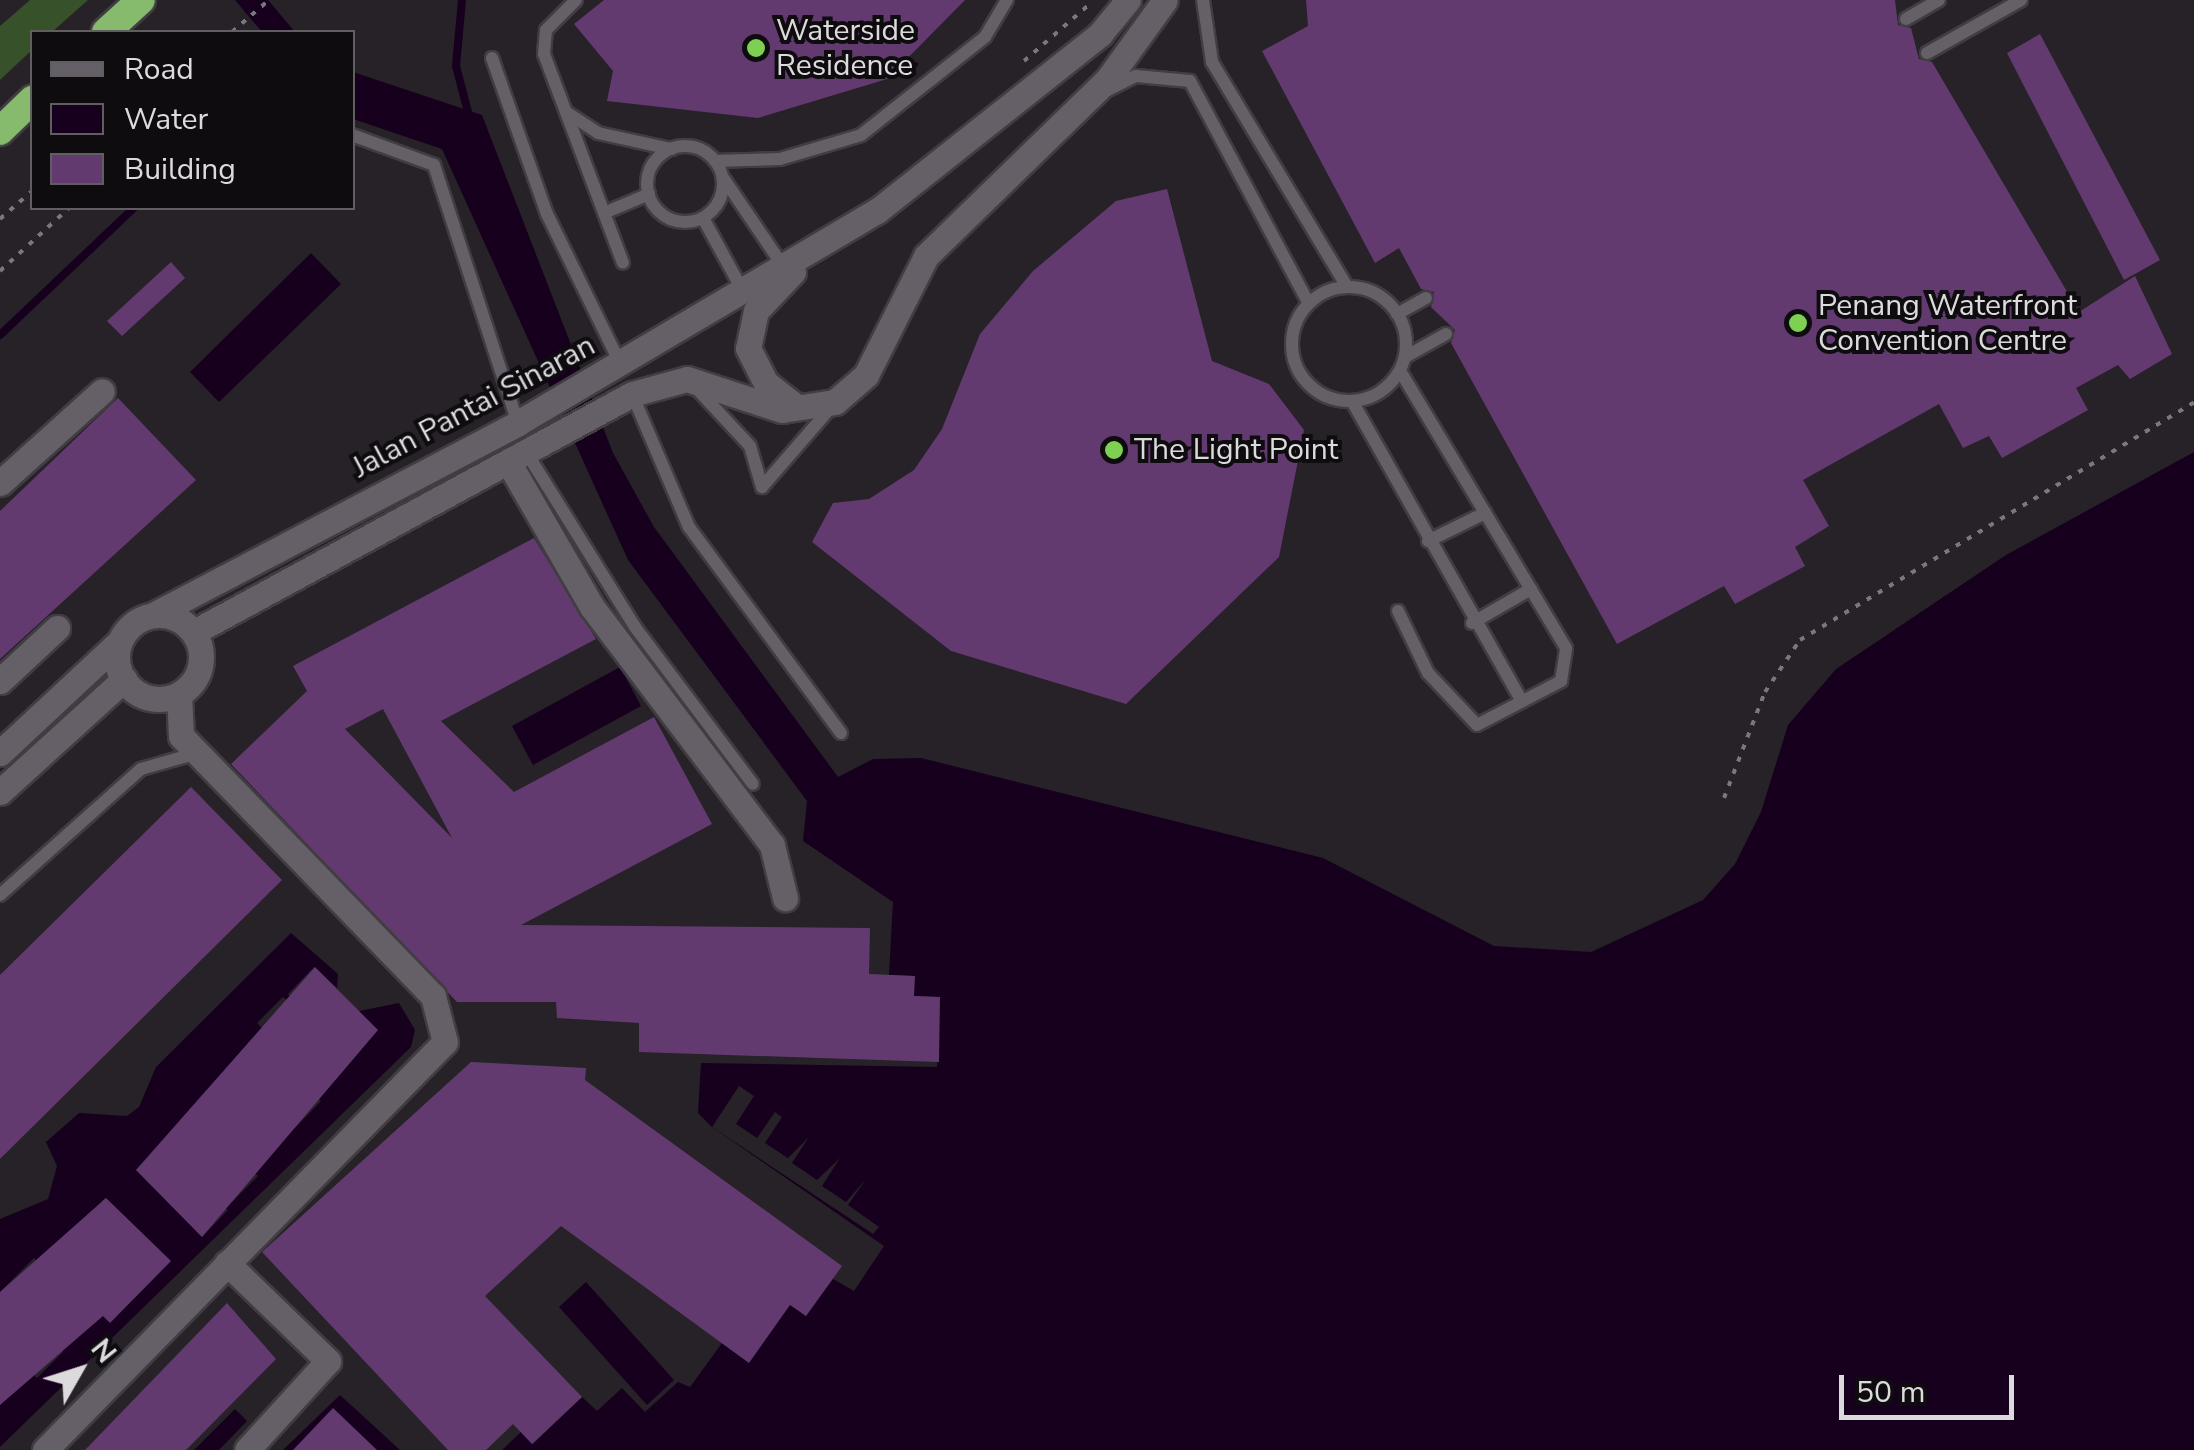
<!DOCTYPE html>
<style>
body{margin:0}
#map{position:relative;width:2194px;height:1450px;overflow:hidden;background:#272128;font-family:"Nunito Sans",sans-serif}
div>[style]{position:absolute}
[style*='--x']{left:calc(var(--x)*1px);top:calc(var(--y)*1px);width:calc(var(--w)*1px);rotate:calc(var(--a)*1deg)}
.green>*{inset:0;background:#37512a}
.water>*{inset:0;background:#16001e}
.pier>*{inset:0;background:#272128}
.stream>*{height:8px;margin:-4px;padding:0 4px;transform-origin:4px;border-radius:4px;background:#16001e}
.building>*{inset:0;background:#633a70}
.path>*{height:4px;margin-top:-2px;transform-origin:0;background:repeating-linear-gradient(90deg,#7c777d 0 5px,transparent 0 13px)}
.roads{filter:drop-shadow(2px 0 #413d42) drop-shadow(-2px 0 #413d42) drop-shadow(0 2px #413d42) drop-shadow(0 -2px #413d42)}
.service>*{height:12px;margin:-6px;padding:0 6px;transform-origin:6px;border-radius:6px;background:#655f67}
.service>.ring{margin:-6px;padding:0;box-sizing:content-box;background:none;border:12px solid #655f67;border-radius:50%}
.minor>*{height:25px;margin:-12.5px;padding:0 12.5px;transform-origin:12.5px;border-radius:12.5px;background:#655f67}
.minor>.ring{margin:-12.5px;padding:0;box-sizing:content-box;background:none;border:25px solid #655f67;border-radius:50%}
.trunk>*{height:28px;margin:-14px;padding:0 14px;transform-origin:14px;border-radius:14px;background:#86ba6c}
.dots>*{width:28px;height:28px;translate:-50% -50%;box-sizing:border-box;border:5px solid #0e0c0f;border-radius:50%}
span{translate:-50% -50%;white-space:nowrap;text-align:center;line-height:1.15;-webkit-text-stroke:8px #0e0c0f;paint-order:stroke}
.poi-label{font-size:30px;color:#dddade}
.left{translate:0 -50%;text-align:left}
.street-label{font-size:30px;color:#dddade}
.legend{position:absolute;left:30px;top:30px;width:325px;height:180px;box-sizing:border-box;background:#0e0c0f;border:2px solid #615e62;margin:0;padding:12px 18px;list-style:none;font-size:30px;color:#dddade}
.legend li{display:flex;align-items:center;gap:20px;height:50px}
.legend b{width:50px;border:2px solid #615e62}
.north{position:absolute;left:30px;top:1320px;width:100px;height:100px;-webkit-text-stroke:8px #0e0c0f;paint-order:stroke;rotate:51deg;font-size:28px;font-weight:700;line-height:40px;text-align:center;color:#dddade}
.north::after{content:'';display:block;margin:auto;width:35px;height:45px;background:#dddade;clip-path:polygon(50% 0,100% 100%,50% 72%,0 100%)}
.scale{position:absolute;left:1839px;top:1375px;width:175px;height:45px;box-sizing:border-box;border:5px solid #dddade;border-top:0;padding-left:12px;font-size:30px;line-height:35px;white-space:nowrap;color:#dddade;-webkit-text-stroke:8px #0e0c0f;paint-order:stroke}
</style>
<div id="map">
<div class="green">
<div style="clip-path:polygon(30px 0,88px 0,52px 32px,32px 32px,32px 50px,0 80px,0 26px)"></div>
</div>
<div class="water">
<div style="clip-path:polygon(235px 0,268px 0,295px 32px,262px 32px)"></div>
<div style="clip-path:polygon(353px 72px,482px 115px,613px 453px,654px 527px,838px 777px,873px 759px,921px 758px,1323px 858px,1494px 946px,1591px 952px,1703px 900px,1735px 864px,1761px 812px,1788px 725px,1836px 669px,2006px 555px,2194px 452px,2194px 1450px,502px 1450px,521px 1432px,533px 1444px,582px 1397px,597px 1411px,622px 1388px,645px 1412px,678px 1382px,690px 1387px,722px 1343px,749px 1362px,783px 1314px,783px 1299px,806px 1316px,833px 1279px,854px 1291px,884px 1246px,712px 1127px,698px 1113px,701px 1063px,937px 1067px,940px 997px,914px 996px,914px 976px,889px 975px,893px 902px,803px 841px,807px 801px,628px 560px,442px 149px,353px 119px)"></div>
<div style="clip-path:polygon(311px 253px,341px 284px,219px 402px,190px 372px)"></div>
<div style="clip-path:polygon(620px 667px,641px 706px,533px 765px,512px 726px)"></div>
<div style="clip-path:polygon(291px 933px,338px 974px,337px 988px,314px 967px,288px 994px,307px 1020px,283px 997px,257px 1023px,281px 1048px,226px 1071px,200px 1097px,225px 1122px,162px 1143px,136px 1170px,202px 1237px,228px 1210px,203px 1186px,209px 1180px,232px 1202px,258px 1176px,234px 1151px,295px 1128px,321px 1101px,296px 1076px,359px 1011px,399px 1003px,415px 1030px,411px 1047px,0 1447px,0 1405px,18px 1360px,37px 1378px,63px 1352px,41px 1329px,119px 1263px,144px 1288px,170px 1261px,105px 1198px,80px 1225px,56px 1280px,34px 1258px,0 1292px,0 1219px,48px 1199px,57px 1166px,46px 1142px,79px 1113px,127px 1116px,139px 1107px,156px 1067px)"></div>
<div style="clip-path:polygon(586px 1282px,674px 1380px,647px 1405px,559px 1307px)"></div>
<div style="clip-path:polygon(340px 1395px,400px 1450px,283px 1450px)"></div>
<div style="clip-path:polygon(235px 1409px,247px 1421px,219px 1450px,194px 1450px)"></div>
</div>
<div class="pier">
<div style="clip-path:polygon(739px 1086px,754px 1096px,736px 1124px,757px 1138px,775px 1112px,782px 1117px,765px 1143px,788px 1158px,809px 1137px,792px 1163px,817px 1180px,840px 1158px,822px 1186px,846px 1202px,866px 1179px,848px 1205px,879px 1227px,873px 1234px,712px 1127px)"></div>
</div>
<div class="stream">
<div style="--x:462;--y:0;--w:66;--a:95.2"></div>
<div style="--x:456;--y:66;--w:52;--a:75.4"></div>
<div style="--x:0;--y:335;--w:185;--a:-43.5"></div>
</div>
<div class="building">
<div style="clip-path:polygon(604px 0,965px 0,887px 79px,758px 118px,607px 101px,613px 71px,574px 24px)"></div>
<div style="clip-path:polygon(1306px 0,1895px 0,1898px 25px,1911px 28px,1919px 59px,1932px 62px,2079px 312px,2135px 276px,2172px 354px,2130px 379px,2118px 365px,2076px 388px,2088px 410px,2002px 458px,1989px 436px,1963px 448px,1939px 404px,1803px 480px,1829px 526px,1795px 547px,1805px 566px,1735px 604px,1724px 586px,1617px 644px,1451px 343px,1455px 330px,1431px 307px,1434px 292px,1421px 289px,1399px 248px,1375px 263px,1262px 51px,1308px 26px)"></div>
<div style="clip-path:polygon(2040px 34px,2160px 260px,2124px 280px,2007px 53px)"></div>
<div style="clip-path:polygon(1167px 189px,1212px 361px,1269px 384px,1304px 430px,1279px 557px,1126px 704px,951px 651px,812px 542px,833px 503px,869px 499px,914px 470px,942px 429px,980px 334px,1033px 271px,1116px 201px)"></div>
<div style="clip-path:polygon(171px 262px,185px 278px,122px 336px,107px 321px)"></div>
<div style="clip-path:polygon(118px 398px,196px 480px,0 659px,0 511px)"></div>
<div style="clip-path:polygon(evenodd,534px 538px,596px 639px,441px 721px,514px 792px,654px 717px,712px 824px,521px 925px,870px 928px,869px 974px,915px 976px,914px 996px,940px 997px,939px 1062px,639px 1052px,639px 1023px,557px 1018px,556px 1002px,457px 1002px,231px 764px,307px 691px,293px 666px,534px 538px,383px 709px,452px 838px,345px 729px,383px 709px)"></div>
<div style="clip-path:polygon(191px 787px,282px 880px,0 1159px,0 975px)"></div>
<div style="clip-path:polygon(315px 967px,378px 1030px,202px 1237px,136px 1170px)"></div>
<div style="clip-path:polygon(471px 1062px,586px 1068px,585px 1080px,842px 1266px,806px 1316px,790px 1305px,749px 1363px,561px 1226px,485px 1296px,582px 1397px,532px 1444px,513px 1424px,486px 1450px,448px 1450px,262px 1252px)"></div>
<div style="clip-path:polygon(106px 1198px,171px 1261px,110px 1323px,103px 1316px,0 1405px,0 1292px)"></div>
<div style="clip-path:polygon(227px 1303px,276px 1359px,186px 1450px,85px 1450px)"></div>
<div style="clip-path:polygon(333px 1408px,377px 1450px,293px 1450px)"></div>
</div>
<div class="path">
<div style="--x:232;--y:32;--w:49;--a:-40.9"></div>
<div style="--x:1024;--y:61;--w:90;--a:-40.9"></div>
<div style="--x:0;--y:219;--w:43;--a:-41.2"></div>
<div style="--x:0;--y:271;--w:93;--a:-42.4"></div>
<div style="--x:1724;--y:798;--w:114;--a:-68.9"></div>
<div style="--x:1765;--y:692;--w:63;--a:-56.1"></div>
<div style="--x:1800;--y:640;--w:460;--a:-31.1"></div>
</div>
<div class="roads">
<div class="service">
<div style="--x:576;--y:0;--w:42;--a:135"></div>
<div style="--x:546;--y:30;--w:24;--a:95"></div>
<div style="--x:544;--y:54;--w:223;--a:69.3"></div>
<div style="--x:1203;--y:0;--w:63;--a:81.7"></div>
<div style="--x:1212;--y:62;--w:262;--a:59"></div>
<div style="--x:1906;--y:19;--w:38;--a:-30"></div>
<div style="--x:1927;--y:53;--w:108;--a:-29.4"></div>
<div style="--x:492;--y:58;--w:165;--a:70.6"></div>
<div style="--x:547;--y:214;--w:168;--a:63.9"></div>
<div style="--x:1108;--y:90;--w:31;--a:-27"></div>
<div style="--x:1136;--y:76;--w:54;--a:5.3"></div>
<div style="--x:1190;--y:81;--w:251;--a:61.9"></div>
<div style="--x:566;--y:112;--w:38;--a:33"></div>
<div style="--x:598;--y:133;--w:75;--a:12.4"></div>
<div style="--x:352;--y:135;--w:87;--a:20.1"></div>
<div style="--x:434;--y:165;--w:271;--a:72"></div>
<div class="ring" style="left:647px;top:146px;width:64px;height:64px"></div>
<div style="--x:715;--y:161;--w:65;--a:-1.8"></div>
<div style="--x:780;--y:159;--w:84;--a:-16.5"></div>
<div style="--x:861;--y:135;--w:158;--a:-38.3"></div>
<div style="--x:985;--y:37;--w:43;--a:-59.3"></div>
<div style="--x:724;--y:179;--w:105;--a:55.9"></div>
<div style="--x:604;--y:213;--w:49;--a:-22.9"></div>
<div style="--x:703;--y:218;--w:83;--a:61.3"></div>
<div class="ring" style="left:1292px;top:287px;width:102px;height:102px"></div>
<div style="--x:1397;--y:314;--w:33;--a:-29"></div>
<div style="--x:1405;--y:357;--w:47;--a:-29.3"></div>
<div style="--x:698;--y:390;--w:76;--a:47.1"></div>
<div style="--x:750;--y:446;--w:43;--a:73.7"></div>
<div style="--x:762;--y:487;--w:110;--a:-49.1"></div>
<div style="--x:632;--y:394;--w:145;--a:66.8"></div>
<div style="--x:689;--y:527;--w:256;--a:53.6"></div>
<div style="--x:1352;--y:401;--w:345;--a:60.5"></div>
<div style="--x:528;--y:455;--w:203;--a:58.1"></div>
<div style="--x:635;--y:627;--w:196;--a:53.1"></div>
<div style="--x:1428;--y:541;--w:64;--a:-26.2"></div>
<div style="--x:1398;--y:611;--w:69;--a:64.2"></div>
<div style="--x:1428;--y:673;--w:71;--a:46.7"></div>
<div style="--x:1477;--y:725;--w:95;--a:-27.6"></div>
<div style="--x:1561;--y:681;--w:33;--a:-81"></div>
<div style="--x:1566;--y:648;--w:323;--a:-120.9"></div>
<div style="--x:1472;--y:623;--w:68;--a:-30"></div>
<div style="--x:0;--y:895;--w:189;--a:-41.8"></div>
<div style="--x:141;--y:769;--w:58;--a:-15.9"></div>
</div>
<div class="minor">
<div style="--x:793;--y:272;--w:54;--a:133.5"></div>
<div style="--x:756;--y:311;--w:38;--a:102"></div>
<div style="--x:748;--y:348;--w:39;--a:63"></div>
<div style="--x:766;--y:383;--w:37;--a:38"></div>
<div style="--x:510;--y:465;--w:164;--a:60"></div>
<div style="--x:592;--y:607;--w:298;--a:52.9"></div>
<div style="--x:772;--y:845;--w:55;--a:76.2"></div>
<div style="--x:0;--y:483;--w:137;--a:-42"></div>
<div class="ring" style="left:117px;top:615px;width:59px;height:59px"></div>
<div style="--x:153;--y:615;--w:412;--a:-27.7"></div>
<div style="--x:518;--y:423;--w:417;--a:-30.6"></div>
<div style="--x:877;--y:211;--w:285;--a:-38.4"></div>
<div style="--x:1100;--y:34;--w:44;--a:-50.5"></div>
<div style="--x:194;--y:632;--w:498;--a:-28.5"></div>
<div style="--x:632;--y:394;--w:57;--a:-15.3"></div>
<div style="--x:687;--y:379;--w:100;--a:18.1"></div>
<div style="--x:782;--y:410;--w:54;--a:-8.6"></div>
<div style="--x:835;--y:402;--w:41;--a:-41.1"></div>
<div style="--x:866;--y:375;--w:133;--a:-63.2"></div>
<div style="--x:926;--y:256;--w:254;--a:-44.2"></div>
<div style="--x:1108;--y:79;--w:97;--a:-54.2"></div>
<div style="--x:0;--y:681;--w:78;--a:-42.9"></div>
<div style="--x:0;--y:753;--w:164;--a:-43"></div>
<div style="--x:0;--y:792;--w:168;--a:-42.3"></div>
<div style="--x:227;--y:1263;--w:141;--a:44.1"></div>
<div style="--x:328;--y:1361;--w:120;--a:132.3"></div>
<div style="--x:45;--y:1450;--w:571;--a:-45.57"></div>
<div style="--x:445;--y:1042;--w:48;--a:-104.6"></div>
<div style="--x:433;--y:996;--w:362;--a:-134.1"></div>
<div style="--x:181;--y:736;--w:42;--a:-92.7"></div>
</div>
<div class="trunk">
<div style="--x:106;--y:32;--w:47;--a:-42.4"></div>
<div style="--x:0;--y:131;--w:45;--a:-44.1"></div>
</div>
</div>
<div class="dots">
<div style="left:756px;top:48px;background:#7ed053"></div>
<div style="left:1798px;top:323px;background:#7ed053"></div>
<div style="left:1114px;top:450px;background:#7ed053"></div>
</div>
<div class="poi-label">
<span class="left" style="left:776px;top:48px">Waterside<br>Residence</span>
<span class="left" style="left:1818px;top:323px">Penang Waterfront<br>Convention Centre</span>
<span class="left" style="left:1134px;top:450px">The Light Point</span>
</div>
<div class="street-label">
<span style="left:474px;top:407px;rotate:-28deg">Jalan Pantai Sinaran</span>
</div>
<ul class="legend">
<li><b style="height:12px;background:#655f67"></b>Road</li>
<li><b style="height:28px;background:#16001e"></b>Water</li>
<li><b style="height:28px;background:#633a70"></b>Building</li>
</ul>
<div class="north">N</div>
<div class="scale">50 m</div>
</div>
